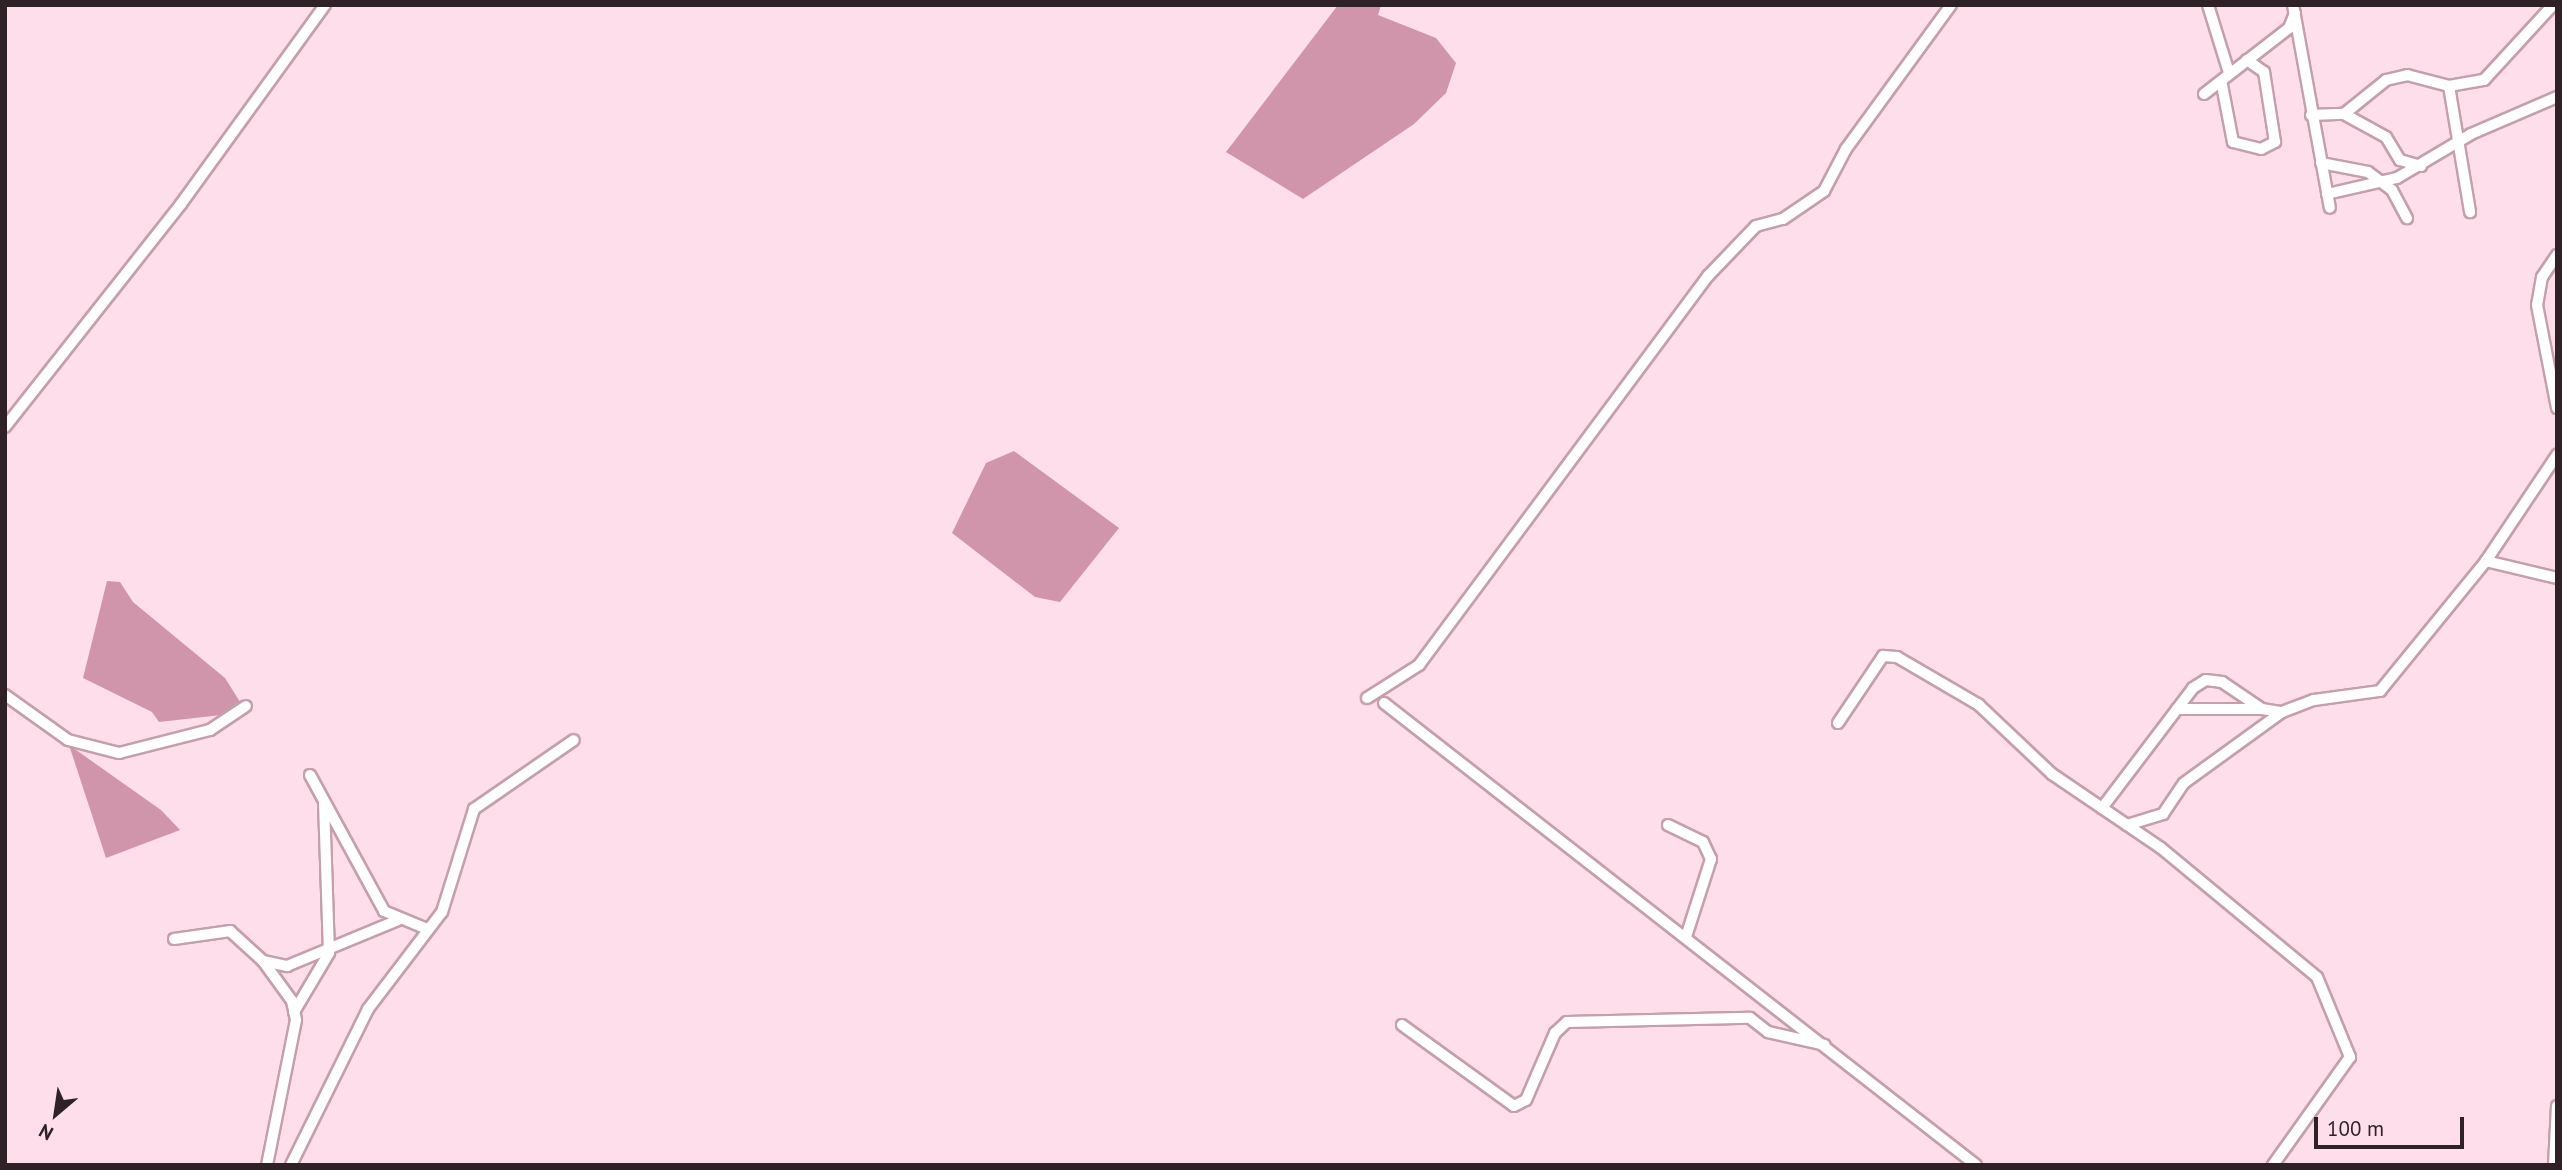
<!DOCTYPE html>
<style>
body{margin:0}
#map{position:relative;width:2562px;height:1170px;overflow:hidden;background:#fedeea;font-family:"PT Sans",sans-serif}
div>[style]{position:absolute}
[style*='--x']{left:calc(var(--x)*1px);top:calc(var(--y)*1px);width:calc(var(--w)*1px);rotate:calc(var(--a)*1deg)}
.forest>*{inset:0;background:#d095ab}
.roads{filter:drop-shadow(2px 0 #c49fac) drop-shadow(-2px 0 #c49fac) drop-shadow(0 2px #c49fac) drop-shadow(0 -2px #c49fac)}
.minor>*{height:10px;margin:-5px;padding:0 5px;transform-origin:5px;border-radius:5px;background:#fff}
span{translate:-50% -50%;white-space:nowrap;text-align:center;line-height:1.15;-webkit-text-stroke:5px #fedeea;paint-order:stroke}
.frame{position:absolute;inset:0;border:7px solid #2f2126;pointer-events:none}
.north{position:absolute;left:21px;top:1079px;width:70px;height:70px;-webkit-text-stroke:5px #fedeea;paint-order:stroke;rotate:209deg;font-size:19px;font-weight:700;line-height:28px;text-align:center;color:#2f2126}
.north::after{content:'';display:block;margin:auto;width:24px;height:32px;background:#2f2126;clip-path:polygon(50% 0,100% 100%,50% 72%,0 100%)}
.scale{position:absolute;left:2314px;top:1117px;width:150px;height:32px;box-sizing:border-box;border:4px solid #2f2126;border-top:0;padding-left:9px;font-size:21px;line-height:24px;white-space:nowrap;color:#2f2126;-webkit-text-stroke:5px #fedeea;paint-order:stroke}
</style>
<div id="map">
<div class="forest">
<div style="clip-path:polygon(1338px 5px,1381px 5px,1378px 15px,1436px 38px,1456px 63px,1446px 93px,1414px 124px,1303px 199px,1226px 152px)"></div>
<div style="clip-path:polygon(1014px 451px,1119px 528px,1060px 602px,1035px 597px,952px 533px,986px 463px)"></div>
<div style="clip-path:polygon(107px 581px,120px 582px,133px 602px,225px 678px,242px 705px,230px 714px,159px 722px,152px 712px,83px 678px)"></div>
<div style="clip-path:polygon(69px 745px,161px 810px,180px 830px,106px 858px)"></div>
</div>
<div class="roads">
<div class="minor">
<div style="--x:2208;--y:5;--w:71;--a:72.8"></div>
<div style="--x:2293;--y:5;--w:206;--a:79.7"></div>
<div style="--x:2222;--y:85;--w:58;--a:79.1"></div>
<div style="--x:2233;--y:142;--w:29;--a:14"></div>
<div style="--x:2261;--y:149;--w:16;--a:-27"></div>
<div style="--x:2275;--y:142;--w:71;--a:-98.9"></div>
<div style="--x:2264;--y:72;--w:21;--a:-145"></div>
<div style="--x:2449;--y:86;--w:36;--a:-10"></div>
<div style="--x:2484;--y:80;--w:102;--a:-47.4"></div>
<div style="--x:2204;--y:94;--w:108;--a:-37.8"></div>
<div style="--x:2289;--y:28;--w:16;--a:-68"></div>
<div style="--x:2344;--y:114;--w:48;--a:28.7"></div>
<div style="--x:2386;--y:137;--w:27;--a:59"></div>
<div style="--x:2400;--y:160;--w:22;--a:16"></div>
<div style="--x:2311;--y:115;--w:33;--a:-2"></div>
<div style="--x:2344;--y:114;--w:54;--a:-39"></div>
<div style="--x:2386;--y:80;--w:22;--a:-13"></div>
<div style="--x:2407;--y:75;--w:43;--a:14.7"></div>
<div style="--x:2449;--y:86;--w:128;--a:80.5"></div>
<div style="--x:2321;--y:163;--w:48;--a:10.8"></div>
<div style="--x:2368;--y:172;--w:30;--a:37"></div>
<div style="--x:2392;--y:190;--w:32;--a:62"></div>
<div style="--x:2327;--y:194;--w:72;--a:-12.9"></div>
<div style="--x:2397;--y:178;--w:86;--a:-30.7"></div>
<div style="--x:2471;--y:134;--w:94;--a:-23.3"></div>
<div style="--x:2557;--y:255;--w:27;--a:124"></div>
<div style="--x:2542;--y:277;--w:28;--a:100"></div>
<div style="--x:2537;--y:305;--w:105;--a:79"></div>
<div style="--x:5;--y:427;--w:284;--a:-51.7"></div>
<div style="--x:181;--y:204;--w:246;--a:-54.1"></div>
<div style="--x:2486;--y:561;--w:73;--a:13.5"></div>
<div style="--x:5;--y:695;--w:77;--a:35.5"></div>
<div style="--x:68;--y:740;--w:53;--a:14.3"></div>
<div style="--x:119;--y:753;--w:94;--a:-14.2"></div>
<div style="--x:210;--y:730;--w:43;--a:-33.7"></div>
<div style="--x:1367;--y:698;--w:62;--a:-32.4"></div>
<div style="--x:1419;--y:665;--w:485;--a:-53.4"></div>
<div style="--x:1708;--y:276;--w:69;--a:-46.2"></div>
<div style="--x:1756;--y:226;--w:28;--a:-15"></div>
<div style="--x:1783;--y:219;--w:50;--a:-34.3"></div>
<div style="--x:1824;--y:191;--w:47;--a:-62.4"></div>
<div style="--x:1846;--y:149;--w:178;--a:-53.9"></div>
<div style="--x:1384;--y:703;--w:751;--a:37.97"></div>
<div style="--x:2177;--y:709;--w:85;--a:0"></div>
<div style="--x:1838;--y:723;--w:81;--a:-56.1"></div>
<div style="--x:1883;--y:656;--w:14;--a:4"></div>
<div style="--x:1897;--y:657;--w:95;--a:30.3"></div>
<div style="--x:1979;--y:705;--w:100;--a:43.4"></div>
<div style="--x:2052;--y:774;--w:132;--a:34.2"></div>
<div style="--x:2161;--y:848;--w:202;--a:39.6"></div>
<div style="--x:2317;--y:977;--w:87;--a:67.6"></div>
<div style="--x:2350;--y:1057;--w:133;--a:125.5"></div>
<div style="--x:310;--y:775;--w:155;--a:61.4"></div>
<div style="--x:384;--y:911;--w:47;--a:22.7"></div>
<div style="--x:2102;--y:808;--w:151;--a:-52.8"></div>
<div style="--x:2193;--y:688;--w:15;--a:-32"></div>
<div style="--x:2206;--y:680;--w:16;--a:7"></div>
<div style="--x:2222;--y:682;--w:48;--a:34"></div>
<div style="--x:2262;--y:709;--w:20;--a:9"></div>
<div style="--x:1668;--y:825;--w:39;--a:26"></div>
<div style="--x:1703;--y:842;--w:19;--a:65"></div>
<div style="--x:1711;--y:859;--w:82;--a:107.8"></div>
<div style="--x:2127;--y:825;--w:38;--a:-17"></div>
<div style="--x:2163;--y:814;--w:37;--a:-56"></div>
<div style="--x:2184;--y:783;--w:121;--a:-35.9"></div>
<div style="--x:2282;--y:712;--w:34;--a:-21"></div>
<div style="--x:2314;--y:700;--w:67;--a:-7.8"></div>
<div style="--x:2380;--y:691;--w:168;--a:-50.8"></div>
<div style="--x:2486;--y:561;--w:128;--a:-56.2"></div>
<div style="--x:174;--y:939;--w:57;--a:-8.1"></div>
<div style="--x:230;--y:931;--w:45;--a:42.3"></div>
<div style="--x:263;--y:961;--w:25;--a:12"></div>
<div style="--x:287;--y:966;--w:120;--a:-22.5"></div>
<div style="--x:263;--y:961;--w:49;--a:54.1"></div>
<div style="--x:292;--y:1001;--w:19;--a:78"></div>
<div style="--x:296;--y:1020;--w:148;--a:101.3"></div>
<div style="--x:294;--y:1012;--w:69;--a:-59.3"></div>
<div style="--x:329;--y:953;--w:150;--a:-91.9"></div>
<div style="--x:1402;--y:1025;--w:138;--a:35.9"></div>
<div style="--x:1514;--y:1106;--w:13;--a:-27"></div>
<div style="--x:1526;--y:1100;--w:73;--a:-66.6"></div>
<div style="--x:1555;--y:1033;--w:16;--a:-43"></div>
<div style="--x:1567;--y:1022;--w:183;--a:-1.3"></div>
<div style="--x:1750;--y:1018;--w:23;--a:38"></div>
<div style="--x:1768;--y:1032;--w:58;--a:12.8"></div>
<div style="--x:291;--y:1165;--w:174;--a:-63.7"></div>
<div style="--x:368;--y:1009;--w:122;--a:-52.7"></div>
<div style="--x:442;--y:912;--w:108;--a:-72.7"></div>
<div style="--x:474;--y:809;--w:121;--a:-34.6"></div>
<div style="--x:2554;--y:1165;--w:59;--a:-87.1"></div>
</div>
</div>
<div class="frame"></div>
<div class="north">N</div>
<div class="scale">100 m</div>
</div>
